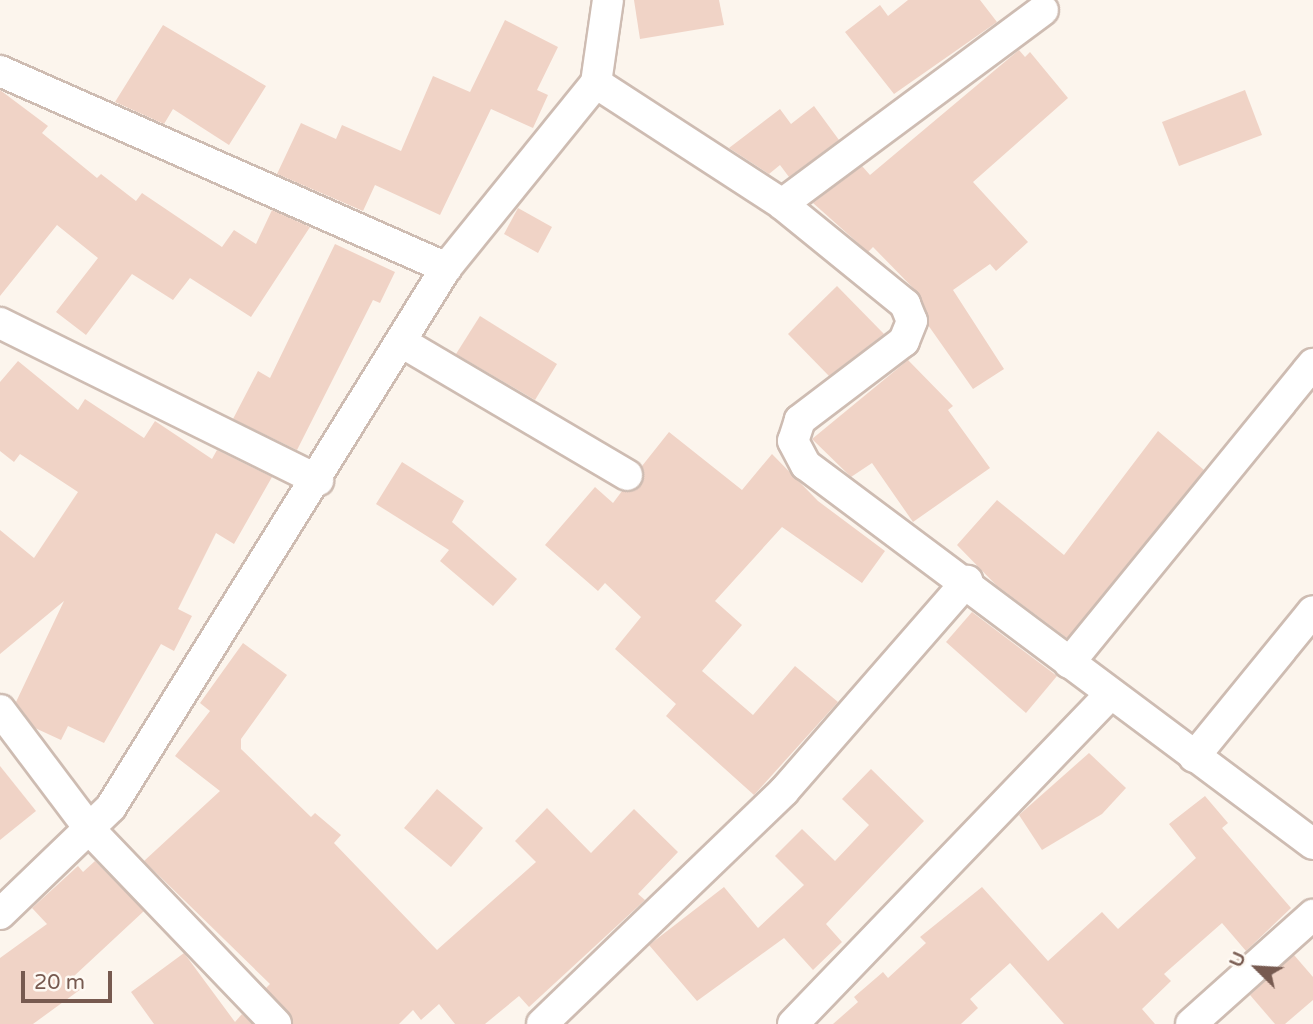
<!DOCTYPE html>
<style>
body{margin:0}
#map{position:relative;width:1313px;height:1024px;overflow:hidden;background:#fcf5ed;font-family:"Varela Round",sans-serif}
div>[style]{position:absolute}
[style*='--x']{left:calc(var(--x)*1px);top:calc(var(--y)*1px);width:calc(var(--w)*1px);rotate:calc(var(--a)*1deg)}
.building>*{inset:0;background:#f0d3c6}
.roads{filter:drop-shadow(2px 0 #cebcb2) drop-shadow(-2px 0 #cebcb2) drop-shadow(0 2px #cebcb2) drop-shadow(0 -2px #cebcb2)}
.minor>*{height:30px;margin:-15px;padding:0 15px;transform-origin:15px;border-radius:15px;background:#fff}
span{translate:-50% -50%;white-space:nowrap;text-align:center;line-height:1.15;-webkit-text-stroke:5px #fef9f3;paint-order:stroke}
.north{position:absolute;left:1222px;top:933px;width:70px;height:70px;-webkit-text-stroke:5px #fef9f3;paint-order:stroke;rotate:294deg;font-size:19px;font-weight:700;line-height:28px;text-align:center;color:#775a50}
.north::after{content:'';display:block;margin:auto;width:24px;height:32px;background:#775a50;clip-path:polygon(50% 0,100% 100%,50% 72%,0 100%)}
.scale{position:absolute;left:21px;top:971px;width:91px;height:32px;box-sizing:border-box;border:4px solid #775a50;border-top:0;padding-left:9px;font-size:21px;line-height:24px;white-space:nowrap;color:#775a50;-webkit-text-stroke:5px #fef9f3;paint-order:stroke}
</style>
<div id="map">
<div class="building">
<div style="clip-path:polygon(634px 0,719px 0,724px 25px,640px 39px)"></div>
<div style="clip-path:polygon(908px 0,980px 0,997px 22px,894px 94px,845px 32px,880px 5px,888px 16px)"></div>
<div style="clip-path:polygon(505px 20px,558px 47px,537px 90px,548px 95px,533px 128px,491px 109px,440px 215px,375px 185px,363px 211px,277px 174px,301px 123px,336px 139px,342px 125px,401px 151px,433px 76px,470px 92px)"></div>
<div style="clip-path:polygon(163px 25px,266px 86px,229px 145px,173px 109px,164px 124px,115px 102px)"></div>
<div style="clip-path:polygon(1019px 50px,1025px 57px,1030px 52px,1068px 98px,973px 182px,1028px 242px,996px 271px,990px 264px,953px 290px,1004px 369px,973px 389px,928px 325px,916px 291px,873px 247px,868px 252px,813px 203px,862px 166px,870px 175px)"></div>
<div style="clip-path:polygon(0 90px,48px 126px,42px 133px,97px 178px,101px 174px,136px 201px,142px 193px,222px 247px,234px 230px,256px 244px,272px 210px,310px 227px,251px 317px,190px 278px,173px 300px,132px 274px,86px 335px,56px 312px,98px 258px,57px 225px,0 296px)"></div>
<div style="clip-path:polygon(1245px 90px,1262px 135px,1179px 166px,1162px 122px)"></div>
<div style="clip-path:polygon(814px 106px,839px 140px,789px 177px,780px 165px,769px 174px,729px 148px,780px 109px,791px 124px)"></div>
<div style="clip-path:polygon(518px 208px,552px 227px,538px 253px,504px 234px)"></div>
<div style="clip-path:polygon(335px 244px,395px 272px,380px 303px,373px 300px,297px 450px,233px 419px,258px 371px,270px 378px)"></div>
<div style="clip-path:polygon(837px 286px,884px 334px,829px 376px,788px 334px)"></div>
<div style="clip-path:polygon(480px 316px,557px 364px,535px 400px,456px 354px)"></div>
<div style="clip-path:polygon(908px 360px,953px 406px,948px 410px,990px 468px,913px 522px,872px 463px,851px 477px,812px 439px)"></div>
<div style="clip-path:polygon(18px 361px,78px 410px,85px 399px,144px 438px,155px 421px,212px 459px,217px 450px,272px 477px,234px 544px,216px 533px,178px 609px,192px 616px,174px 651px,161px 644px,104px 743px,68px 726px,61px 740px,35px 728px,16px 702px,64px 601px,0 654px,0 530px,34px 558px,78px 492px,20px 454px,14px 462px,0 451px,0 382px)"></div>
<div style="clip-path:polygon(1158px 431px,1204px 470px,1067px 638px,996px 585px,957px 545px,997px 500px,1064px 555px)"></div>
<div style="clip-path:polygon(669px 432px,742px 490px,772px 454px,818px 501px,885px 551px,862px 583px,782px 527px,715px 601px,742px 625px,702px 671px,753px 715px,795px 666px,838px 702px,754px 795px,666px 716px,676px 704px,615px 649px,641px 617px,605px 583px,598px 591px,545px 545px,595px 487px,613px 503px,622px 491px,636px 490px,642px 466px)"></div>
<div style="clip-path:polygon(402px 462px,464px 501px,452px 522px,517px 579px,493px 606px,440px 561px,449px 550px,376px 504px)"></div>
<div style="clip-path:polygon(972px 612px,1057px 676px,1026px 713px,946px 642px)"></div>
<div style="clip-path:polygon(243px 643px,287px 675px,241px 739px,241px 749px,311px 817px,315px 813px,341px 835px,334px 843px,437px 950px,536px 862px,515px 841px,547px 808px,591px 853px,634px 809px,678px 852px,638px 894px,645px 900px,529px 1007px,519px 996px,485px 1024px,455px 1024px,439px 1004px,421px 1020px,413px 1010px,399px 1024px,293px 1024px,266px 988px,270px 984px,144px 861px,220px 791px,175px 756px,210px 711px,200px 703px)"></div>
<div style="clip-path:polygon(1089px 753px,1126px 788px,1102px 814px,1042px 850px,1019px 815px)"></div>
<div style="clip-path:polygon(0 766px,36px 811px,0 840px)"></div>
<div style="clip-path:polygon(871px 769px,924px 821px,826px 924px,842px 942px,813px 970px,784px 938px,697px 1001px,649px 945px,724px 887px,758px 928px,804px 885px,775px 856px,802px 829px,835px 861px,869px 825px,842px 799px)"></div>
<div style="clip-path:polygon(437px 789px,483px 828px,451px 867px,404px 828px)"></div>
<div style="clip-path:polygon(1205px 796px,1228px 823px,1222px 828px,1291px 908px,1246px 951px,1222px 923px,1164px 974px,1171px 981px,1142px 1009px,1155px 1024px,1064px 1024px,1010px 963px,970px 999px,978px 1008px,961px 1024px,833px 1024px,858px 1002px,854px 997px,883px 972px,888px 978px,926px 943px,920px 937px,982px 887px,1048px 961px,1102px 912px,1118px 929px,1196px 858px,1169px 824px)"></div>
<div style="clip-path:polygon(95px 861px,144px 911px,73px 977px,81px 989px,33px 1024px,0 1024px,0 958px,47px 924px,32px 908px,78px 866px,83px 872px)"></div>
<div style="clip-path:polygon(184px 953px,235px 1022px,242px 1014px,252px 1024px,154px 1024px,131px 992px)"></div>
<div style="clip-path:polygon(1294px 955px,1313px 977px,1313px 1000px,1285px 1024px,1275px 1024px,1250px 995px)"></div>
</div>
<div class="roads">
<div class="minor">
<div style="--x:0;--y:71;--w:488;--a:23.8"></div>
<div style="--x:596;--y:83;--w:222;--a:33"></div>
<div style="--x:782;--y:204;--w:159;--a:39.1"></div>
<div style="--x:905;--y:304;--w:18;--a:68"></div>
<div style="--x:912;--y:321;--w:22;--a:112"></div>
<div style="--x:904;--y:341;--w:131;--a:142.8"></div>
<div style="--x:800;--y:420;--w:22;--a:108"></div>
<div style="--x:793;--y:441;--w:27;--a:62"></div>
<div style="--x:806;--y:465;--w:633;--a:36.78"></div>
<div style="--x:782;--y:204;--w:325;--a:-36.6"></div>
<div style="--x:0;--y:323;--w:355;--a:26.3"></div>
<div style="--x:403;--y:343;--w:260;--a:30.5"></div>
<div style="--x:1069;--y:663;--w:386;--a:-50.8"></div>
<div style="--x:0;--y:710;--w:153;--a:53"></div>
<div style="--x:92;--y:832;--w:266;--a:46.2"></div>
<div style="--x:1194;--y:757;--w:188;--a:-50.8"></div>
<div style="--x:0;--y:914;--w:154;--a:-43.9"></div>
<div style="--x:111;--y:807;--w:635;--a:-58.14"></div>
<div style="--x:446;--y:268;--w:238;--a:-51"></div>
<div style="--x:596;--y:83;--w:84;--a:-81.8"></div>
<div style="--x:542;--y:1024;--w:336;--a:-43.9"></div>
<div style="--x:784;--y:791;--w:279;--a:-48.9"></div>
<div style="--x:793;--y:1024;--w:457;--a:-46.1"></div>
<div style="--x:1191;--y:1024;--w:164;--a:-41.8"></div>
</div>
</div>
<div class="north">U</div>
<div class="scale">20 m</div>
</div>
